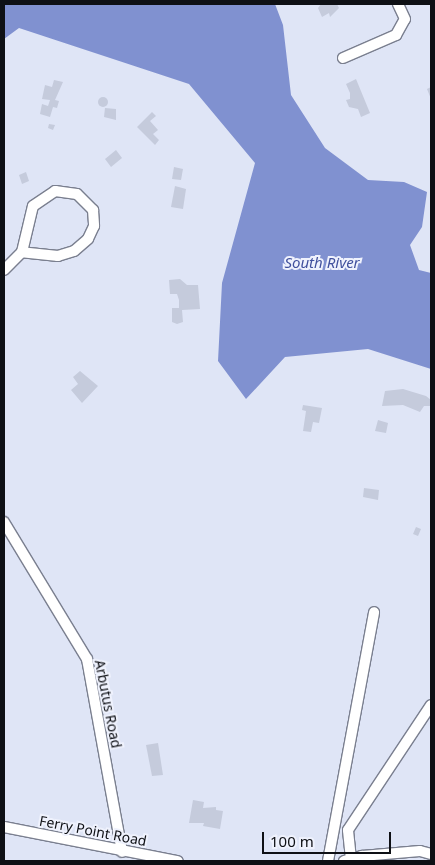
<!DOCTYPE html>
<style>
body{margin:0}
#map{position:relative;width:435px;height:865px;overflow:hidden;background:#dfe5f6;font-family:"Noto Sans",sans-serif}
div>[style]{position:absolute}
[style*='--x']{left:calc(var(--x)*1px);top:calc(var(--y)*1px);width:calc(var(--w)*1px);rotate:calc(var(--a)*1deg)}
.water>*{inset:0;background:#8091d0}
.building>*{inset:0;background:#c5cbdc}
.round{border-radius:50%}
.roads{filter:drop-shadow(1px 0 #7a7f8f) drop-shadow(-1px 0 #7a7f8f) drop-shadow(0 1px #7a7f8f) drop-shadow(0 -1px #7a7f8f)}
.minor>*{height:10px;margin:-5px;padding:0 5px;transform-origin:5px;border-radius:5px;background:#fff}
span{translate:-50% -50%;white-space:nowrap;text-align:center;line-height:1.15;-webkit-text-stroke:4px #eff2fd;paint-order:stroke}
.street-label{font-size:14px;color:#0e1015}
.water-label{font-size:15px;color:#40509d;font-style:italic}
.frame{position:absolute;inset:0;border:5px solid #0e1015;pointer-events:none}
.scale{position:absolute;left:262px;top:832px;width:129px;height:22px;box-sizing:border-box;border:2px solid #0e1015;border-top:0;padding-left:6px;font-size:15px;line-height:18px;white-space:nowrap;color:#0e1015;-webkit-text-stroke:4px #eff2fd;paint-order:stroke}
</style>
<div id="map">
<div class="water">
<div style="clip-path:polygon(4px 4px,275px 4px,283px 25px,291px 95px,325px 148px,368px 180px,404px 182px,427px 192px,422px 227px,410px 245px,419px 270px,431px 273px,431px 369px,368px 349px,285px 357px,246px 399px,218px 361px,222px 283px,255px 163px,189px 84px,19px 28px,4px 39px)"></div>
</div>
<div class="building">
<div style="clip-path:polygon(321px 4px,337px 4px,339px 8px,330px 17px,329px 13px,322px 17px,318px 8px)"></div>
<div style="clip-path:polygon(356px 79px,370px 113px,361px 117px,358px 109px,349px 107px,346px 100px,350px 99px,350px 93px,346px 84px)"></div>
<div style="clip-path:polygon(54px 80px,63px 82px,55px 100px,59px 101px,57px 108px,53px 107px,50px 117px,40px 114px,42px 104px,48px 106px,50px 100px,42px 99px,45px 85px,52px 87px)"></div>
<div style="clip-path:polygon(431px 87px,431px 99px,427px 89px)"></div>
<div class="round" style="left:98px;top:97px;width:10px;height:10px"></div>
<div style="clip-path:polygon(105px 108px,116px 109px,116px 120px,104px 117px)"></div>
<div style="clip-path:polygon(152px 112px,156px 116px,150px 121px,158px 130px,153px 134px,159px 140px,155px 145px,137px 127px)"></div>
<div style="clip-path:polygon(49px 124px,55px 125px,53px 130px,48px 128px)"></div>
<div style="clip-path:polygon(116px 150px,122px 158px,111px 167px,105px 159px)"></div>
<div style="clip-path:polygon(174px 167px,183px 169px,181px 180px,172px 179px)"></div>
<div style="clip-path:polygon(26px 172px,29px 181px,22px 184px,19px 175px)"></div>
<div style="clip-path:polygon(175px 186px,186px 189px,183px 209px,171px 207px)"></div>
<div style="clip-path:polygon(180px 279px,187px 285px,198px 285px,200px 309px,182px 310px,183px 322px,177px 324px,172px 322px,172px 308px,179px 308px,179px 300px,177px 294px,170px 294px,169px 280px)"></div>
<div style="clip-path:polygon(80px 371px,98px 386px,82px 403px,71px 390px,78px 384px,73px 377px)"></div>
<div style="clip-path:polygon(403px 389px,426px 396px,431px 400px,430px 406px,424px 406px,420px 412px,403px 405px,382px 406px,385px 391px)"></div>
<div style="clip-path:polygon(303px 405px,322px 408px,319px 423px,313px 422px,311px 432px,303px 431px,306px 411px,302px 410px)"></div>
<div style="clip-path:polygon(378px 420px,388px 423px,386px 433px,375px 431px)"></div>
<div style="clip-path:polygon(364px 488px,379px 490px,378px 500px,363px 497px)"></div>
<div style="clip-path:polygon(416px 527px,421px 529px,418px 536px,413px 534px)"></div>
<div style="clip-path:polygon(158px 743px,163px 775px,152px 776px,146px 745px)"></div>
<div style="clip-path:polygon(193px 800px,204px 802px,203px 808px,216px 807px,216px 810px,223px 811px,220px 829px,203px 826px,204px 823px,189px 823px)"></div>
</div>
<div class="roads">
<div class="minor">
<div style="--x:343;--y:58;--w:58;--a:-23.5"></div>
<div style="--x:396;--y:35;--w:18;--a:-61"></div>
<div style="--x:405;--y:19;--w:17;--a:-115"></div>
<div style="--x:4;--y:270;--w:25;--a:-45"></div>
<div style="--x:22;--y:252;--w:47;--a:-76.6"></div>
<div style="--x:33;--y:206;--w:27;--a:-34"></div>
<div style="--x:55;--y:191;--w:22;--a:8"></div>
<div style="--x:77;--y:194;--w:23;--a:45"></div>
<div style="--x:93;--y:210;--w:16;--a:86"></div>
<div style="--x:94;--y:226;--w:14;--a:115"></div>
<div style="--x:88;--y:239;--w:18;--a:139"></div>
<div style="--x:74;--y:251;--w:17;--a:163"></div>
<div style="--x:58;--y:256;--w:36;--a:-174"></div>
<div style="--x:4;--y:522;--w:160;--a:58.8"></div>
<div style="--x:87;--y:659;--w:196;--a:79.7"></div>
<div style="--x:4;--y:827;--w:177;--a:11.1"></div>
<div style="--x:351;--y:859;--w:29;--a:-96"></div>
<div style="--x:348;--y:830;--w:150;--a:-56.4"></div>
<div style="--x:328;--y:861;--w:253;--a:-79.5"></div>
<div style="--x:344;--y:861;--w:19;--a:-16"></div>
<div style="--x:362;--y:856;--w:58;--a:-4.9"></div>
<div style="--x:420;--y:851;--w:11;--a:15"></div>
</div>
</div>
<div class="street-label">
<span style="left:108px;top:704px;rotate:79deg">Arbutus Road</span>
<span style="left:93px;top:831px;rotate:11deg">Ferry Point Road</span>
</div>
<div class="water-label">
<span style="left:322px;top:263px">South River</span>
</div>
<div class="frame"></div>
<div class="scale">100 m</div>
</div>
